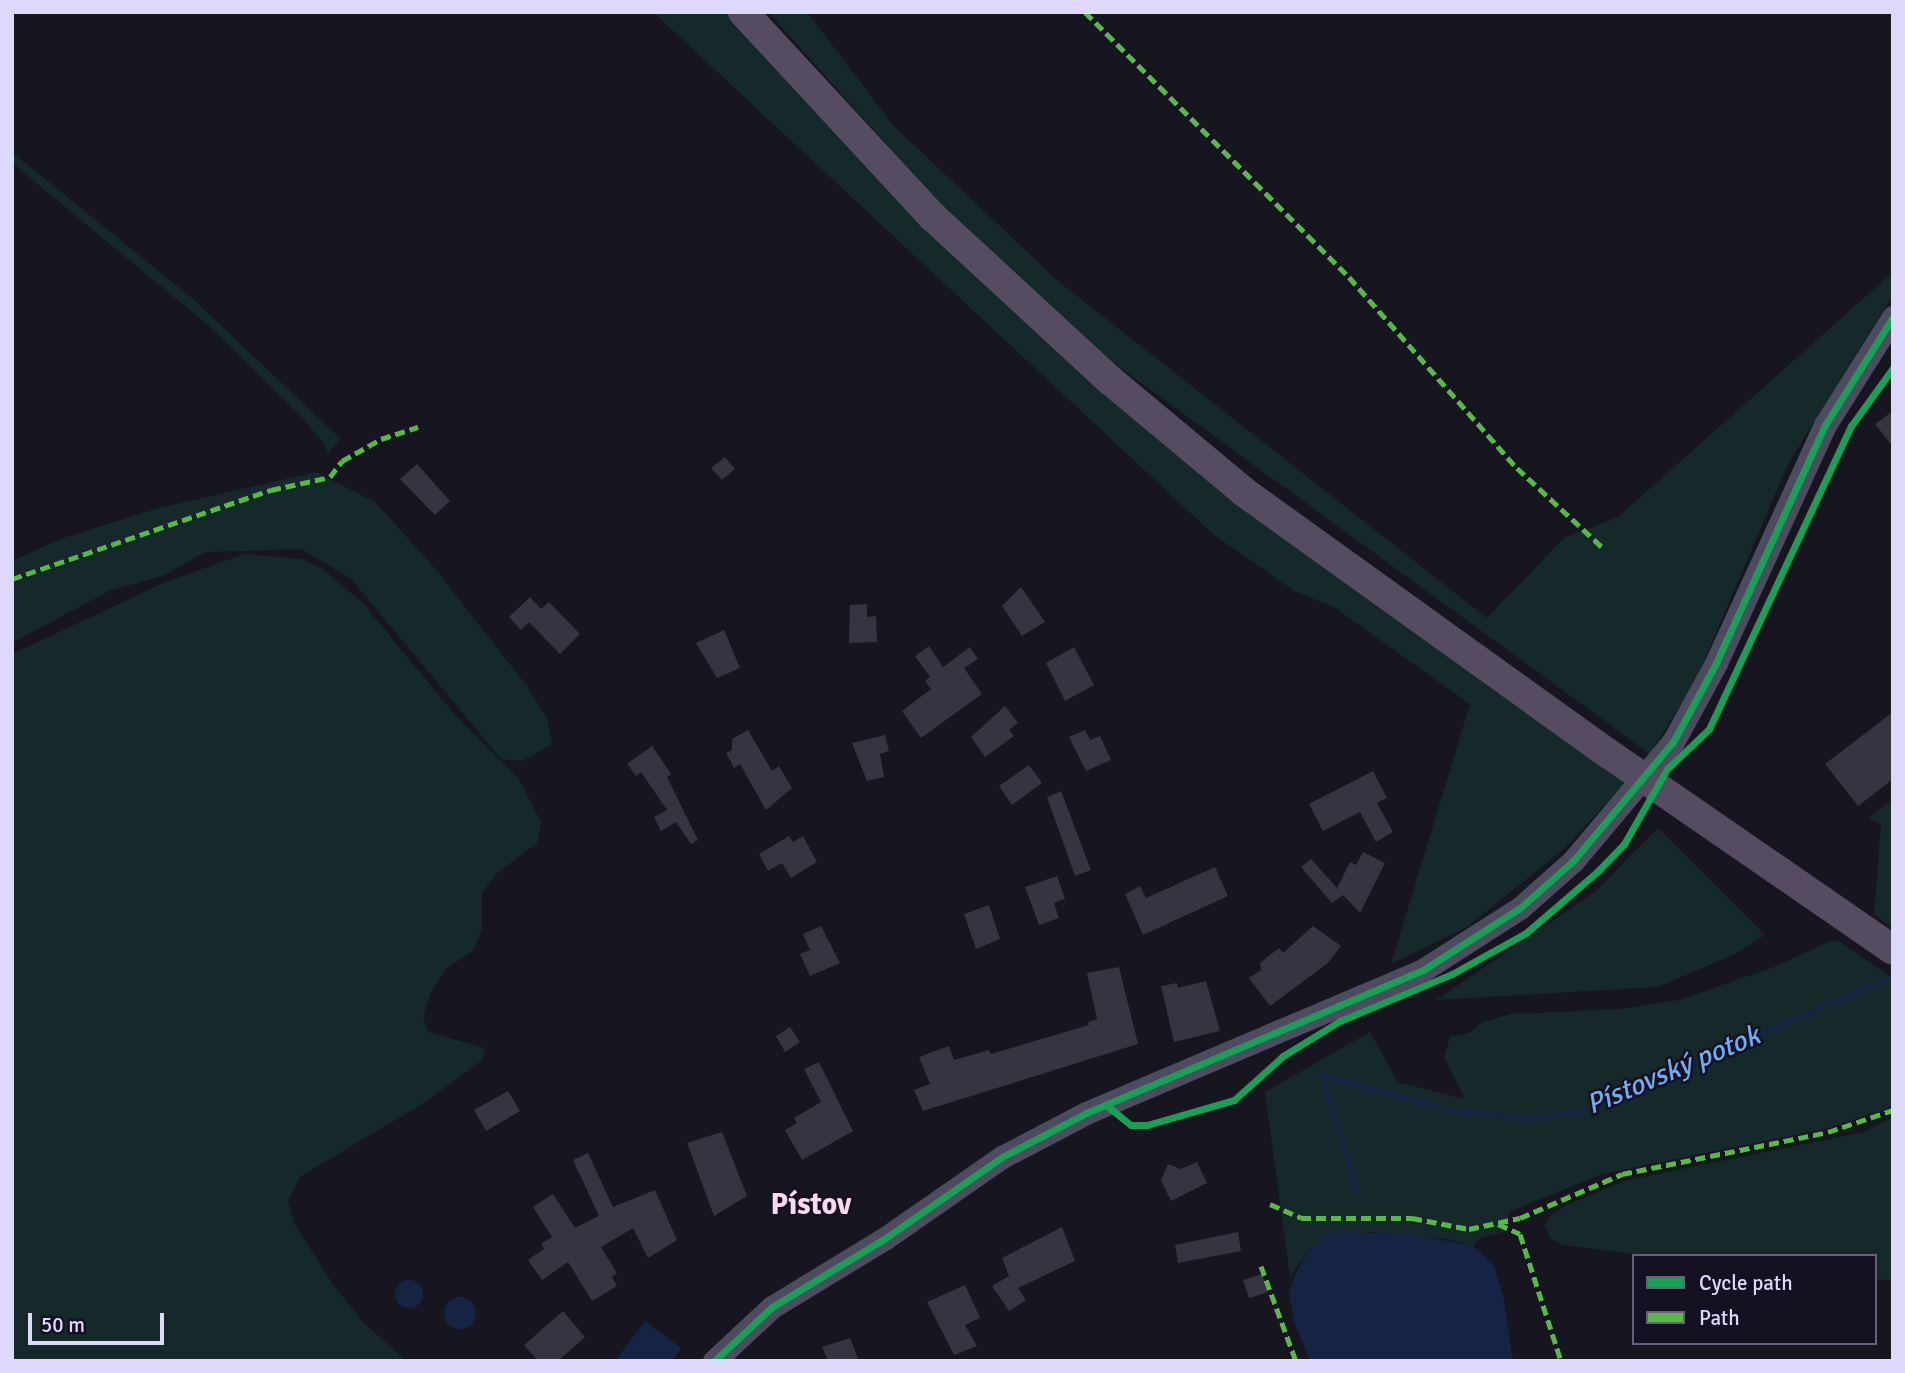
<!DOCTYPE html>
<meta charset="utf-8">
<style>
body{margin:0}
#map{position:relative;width:1905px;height:1373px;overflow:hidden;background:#17151f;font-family:Signika,sans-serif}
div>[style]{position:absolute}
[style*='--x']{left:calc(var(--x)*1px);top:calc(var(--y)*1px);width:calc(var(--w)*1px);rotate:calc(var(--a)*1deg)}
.green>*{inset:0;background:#15292a}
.water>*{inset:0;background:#162444}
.round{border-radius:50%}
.stream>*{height:5px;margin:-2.5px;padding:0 2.5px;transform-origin:2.5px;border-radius:2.5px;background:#162444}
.building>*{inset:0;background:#373341}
.minor>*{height:23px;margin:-11.5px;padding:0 11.5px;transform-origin:11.5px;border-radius:11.5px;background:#4d4b5f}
.major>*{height:30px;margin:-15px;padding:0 15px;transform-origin:15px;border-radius:15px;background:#564c62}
.major-bridge>*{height:30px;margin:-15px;padding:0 15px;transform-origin:15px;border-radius:15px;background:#564c62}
.quiet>*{height:5px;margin-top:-2.5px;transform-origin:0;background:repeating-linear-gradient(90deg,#58b947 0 10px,transparent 0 15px)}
.cycleway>*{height:7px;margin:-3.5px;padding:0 3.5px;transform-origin:3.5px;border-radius:3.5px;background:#1a9f57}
span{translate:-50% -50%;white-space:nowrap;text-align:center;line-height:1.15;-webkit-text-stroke:5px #151123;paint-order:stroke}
.water-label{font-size:28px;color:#71acef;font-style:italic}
.quarter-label{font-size:30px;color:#fbd9ec;font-weight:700}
.frame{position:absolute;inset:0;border:14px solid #ded8fb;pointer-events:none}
.legend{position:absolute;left:1632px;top:1254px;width:245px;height:91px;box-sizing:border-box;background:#151123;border:2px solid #656179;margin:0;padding:9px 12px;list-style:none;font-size:21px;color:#ded8fb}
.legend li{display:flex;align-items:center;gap:14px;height:35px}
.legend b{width:35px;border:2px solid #656179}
.scale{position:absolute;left:28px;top:1313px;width:136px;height:32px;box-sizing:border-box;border:4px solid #ded8fb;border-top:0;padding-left:9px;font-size:21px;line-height:24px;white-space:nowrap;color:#ded8fb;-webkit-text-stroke:5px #151123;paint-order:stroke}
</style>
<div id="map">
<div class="green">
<div style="clip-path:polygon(653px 12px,729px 12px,890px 190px,1626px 782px,1565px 848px,1467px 927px,1391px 964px,1470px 704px,1334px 607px,1296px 592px,1214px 535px)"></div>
<div style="clip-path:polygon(768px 12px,807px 12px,893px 125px,1058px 281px,1487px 618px,1564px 538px,1618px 517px,1893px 272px,1893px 295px,1788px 464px,1696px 680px,1650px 754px,1107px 358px,950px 215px)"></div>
<div style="clip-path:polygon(12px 152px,194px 300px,341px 439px,327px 455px,326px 447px,303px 418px,209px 326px,12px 163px)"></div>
<div style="clip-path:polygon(316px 472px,375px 502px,432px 565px,527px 686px,547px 718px,552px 744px,522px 761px,501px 759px,351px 579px,302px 549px,205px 552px,165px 575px,109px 591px,12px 643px,12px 561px,63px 538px,159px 508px)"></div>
<div style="clip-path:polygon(245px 554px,302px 559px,321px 568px,362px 602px,456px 716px,519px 779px,541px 822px,537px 843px,496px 874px,482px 893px,482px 928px,474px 950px,446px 969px,431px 992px,423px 1017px,428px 1032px,482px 1047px,485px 1053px,481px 1061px,421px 1105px,301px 1176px,288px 1200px,294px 1223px,332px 1283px,362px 1321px,406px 1361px,12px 1361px,12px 654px,168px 581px)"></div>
<div style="clip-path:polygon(1893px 799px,1893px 928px,1874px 914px,1881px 824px,1868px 818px)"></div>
<div style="clip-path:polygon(1658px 828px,1765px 935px,1737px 953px,1658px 987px,1436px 1000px,1595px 892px)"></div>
<div style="clip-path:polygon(1830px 941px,1840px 942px,1893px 978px,1893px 1103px,1887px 1109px,1825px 1129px,1602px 1174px,1509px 1212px,1507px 1231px,1480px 1238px,1473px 1246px,1449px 1239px,1367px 1232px,1311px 1247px,1290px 1277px,1265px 1092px,1370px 1032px,1398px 1082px,1465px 1099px,1444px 1058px,1450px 1037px,1470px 1033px,1480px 1023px,1511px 1014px,1621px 1009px,1679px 1000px,1777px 966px)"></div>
<div style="clip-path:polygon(1893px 1117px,1893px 1281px,1875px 1279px,1875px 1256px,1650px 1256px,1563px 1245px,1550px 1238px,1545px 1225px,1553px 1213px,1569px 1204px,1627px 1180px,1864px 1132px)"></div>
</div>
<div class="water">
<div style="clip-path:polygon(1331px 1232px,1410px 1234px,1473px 1246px,1493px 1264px,1503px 1295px,1513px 1361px,1310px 1361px,1294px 1321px,1289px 1294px,1294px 1276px,1311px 1247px)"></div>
<div class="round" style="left:395px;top:1280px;width:28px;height:28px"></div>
<div class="round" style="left:444px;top:1297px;width:32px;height:32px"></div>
<div style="clip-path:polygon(645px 1321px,681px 1348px,672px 1361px,615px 1361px)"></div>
</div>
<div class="stream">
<div style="--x:1321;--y:1075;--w:133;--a:15.3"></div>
<div style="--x:1449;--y:1110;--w:80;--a:5.7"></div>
<div style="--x:1529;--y:1118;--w:52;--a:-7.7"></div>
<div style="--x:1581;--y:1111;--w:340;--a:-23.4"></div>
<div style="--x:1321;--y:1075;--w:123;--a:73"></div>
</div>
<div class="building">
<div style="clip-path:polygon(1893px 411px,1893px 447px,1875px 424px)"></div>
<div style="clip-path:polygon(725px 457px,735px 469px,722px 480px,711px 468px)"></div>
<div style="clip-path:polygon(417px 464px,450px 501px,435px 515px,400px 479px)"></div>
<div style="clip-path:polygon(1021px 587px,1045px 622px,1022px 636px,1002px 606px)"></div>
<div style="clip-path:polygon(530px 597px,541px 609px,549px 602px,580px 634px,560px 654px,529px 622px,521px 630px,509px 617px)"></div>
<div style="clip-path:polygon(867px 604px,867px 617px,876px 616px,877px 642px,849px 643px,850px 605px)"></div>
<div style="clip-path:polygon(724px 630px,740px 668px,717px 678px,696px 643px)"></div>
<div style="clip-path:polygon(929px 646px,943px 667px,970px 647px,978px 659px,964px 668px,982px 694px,921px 738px,902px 711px,931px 689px,925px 681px,930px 677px,915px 656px)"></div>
<div style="clip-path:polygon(1074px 647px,1094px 685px,1065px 701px,1046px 663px)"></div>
<div style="clip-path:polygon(1005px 706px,1018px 723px,1009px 730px,1014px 736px,985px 757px,971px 737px)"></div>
<div style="clip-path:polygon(1893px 712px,1893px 779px,1858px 806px,1825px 764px)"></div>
<div style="clip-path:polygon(748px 730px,772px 771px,779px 766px,792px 788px,766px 810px,740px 764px,734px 768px,726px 753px,732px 750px,732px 739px)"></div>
<div style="clip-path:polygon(1085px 730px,1090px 740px,1100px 736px,1111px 760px,1086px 771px,1069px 737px)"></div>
<div style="clip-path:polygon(885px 735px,889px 751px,880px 754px,884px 777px,867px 781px,852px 743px)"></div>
<div style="clip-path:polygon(652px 746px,671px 774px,667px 777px,698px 840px,691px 844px,676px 822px,661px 831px,654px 817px,667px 810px,641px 772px,636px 776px,627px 764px)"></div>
<div style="clip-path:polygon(1029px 765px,1042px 783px,1012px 805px,999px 786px)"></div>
<div style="clip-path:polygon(1373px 771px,1387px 798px,1377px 803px,1393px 832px,1376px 842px,1360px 812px,1323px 831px,1309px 804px)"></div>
<div style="clip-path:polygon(1061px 791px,1091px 870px,1075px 876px,1047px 797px)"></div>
<div style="clip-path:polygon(789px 836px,793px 842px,803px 836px,817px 862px,791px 878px,782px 863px,768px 871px,759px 854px)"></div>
<div style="clip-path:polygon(1363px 852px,1385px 863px,1360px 913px,1343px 895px,1332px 903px,1301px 867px,1311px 859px,1337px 888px,1350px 862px,1356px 865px)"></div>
<div style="clip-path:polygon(1215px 867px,1228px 896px,1143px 935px,1125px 894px,1140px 886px,1146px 898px)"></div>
<div style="clip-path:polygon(1057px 876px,1065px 899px,1054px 903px,1059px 918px,1039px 925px,1025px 887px)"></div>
<div style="clip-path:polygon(989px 905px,1000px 939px,976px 949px,964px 914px)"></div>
<div style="clip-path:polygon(821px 926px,840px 963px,810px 976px,800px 954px,810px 950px,803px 934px)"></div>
<div style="clip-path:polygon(1313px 926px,1341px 946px,1328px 963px,1270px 1006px,1249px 978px,1261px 970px,1260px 963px,1279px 948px,1283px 953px)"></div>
<div style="clip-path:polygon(1119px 967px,1138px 1044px,923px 1111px,914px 1090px,930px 1084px,919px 1057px,949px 1046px,954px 1060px,989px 1050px,991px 1054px,1089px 1025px,1088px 1022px,1097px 1019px,1087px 973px)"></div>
<div style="clip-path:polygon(1206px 981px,1220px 1031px,1174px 1042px,1161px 986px,1177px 983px,1178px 988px)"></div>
<div style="clip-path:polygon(790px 1027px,800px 1042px,785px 1052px,776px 1036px)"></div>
<div style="clip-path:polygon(819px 1062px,853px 1131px,802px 1160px,785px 1130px,797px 1123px,794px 1118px,821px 1102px,804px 1069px)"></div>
<div style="clip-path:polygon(508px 1091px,520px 1111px,486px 1131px,474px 1110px)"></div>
<div style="clip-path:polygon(722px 1132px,747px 1196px,714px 1216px,687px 1143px)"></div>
<div style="clip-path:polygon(588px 1153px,613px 1207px,655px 1190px,677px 1240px,648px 1258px,633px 1228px,601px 1247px,617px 1273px,612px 1277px,617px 1286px,592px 1301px,568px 1262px,542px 1280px,528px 1260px,544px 1249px,541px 1244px,552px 1237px,533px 1207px,553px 1194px,575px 1228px,599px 1216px,573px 1160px)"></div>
<div style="clip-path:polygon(1197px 1162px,1207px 1183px,1171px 1201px,1161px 1180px,1168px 1164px,1181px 1169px)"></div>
<div style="clip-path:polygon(1062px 1227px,1075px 1261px,1018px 1288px,1026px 1300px,1009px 1311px,992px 1286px,1009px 1276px,1002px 1258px)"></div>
<div style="clip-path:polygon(1238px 1232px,1241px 1251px,1178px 1263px,1175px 1245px)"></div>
<div style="clip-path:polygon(1262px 1274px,1268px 1292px,1249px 1298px,1243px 1280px)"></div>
<div style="clip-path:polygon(965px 1285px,980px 1318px,965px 1325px,977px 1346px,954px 1355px,927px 1302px)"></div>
<div style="clip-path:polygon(563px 1311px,585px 1337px,558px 1361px,538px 1361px,524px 1345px)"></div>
<div style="clip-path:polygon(850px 1338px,859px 1361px,828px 1361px,822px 1347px)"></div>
</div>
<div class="minor">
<div style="--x:714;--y:1361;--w:79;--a:-43"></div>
<div style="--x:772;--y:1307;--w:131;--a:-31.3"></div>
<div style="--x:884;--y:1239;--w:144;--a:-34.8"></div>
<div style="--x:1002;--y:1157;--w:95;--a:-27.6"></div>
<div style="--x:1086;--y:1113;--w:366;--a:-23"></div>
<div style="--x:1423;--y:970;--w:115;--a:-32.6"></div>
<div style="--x:1520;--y:908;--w:71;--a:-41.6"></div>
<div style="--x:1573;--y:861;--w:155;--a:-50"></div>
<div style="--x:1673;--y:742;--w:90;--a:-61.4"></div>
<div style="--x:1716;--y:663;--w:262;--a:-65.4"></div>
<div style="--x:1825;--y:425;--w:128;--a:-57.8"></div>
</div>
<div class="major">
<div style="--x:743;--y:12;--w:280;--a:47.2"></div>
<div style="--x:933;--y:217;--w:242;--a:42.7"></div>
<div style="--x:1111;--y:381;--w:173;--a:39.8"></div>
<div style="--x:1244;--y:492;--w:449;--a:35.7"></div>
</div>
<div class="major-bridge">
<div style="--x:1609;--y:754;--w:345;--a:34.6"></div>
</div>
<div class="quiet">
<div style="--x:1085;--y:12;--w:374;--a:45.1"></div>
<div style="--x:1349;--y:277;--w:254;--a:48.7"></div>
<div style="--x:1517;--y:468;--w:117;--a:42.9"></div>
<div style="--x:12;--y:579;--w:274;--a:-19"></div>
<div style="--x:271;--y:490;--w:60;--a:-12.4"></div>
<div style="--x:330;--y:477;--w:20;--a:-53"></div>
<div style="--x:342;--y:461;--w:45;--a:-29.4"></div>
<div style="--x:381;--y:439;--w:39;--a:-18"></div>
<div style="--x:1270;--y:1204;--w:34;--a:24"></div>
<div style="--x:1301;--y:1218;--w:111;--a:0"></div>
<div style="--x:1412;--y:1218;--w:58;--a:10.9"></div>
<div style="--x:1469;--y:1229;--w:52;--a:-12.2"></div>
<div style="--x:1520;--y:1218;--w:111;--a:-23.3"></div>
<div style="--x:1622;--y:1174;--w:210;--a:-11.5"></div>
<div style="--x:1828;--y:1132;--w:69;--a:-18.7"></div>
<div style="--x:1498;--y:1224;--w:24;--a:24"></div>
<div style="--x:1520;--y:1234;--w:133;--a:72.1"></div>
<div style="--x:1261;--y:1266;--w:101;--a:69.8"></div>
</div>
<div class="cycleway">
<div style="--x:1106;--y:1105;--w:32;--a:39"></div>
<div style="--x:1131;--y:1125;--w:16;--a:0"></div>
<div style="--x:1147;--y:1125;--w:91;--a:-16"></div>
<div style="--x:1234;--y:1100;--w:66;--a:-41.9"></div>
<div style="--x:1283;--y:1056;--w:67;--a:-31.6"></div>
<div style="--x:1340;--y:1021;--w:121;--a:-22.8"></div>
<div style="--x:1452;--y:974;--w:85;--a:-29"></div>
<div style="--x:1526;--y:933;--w:94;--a:-40.7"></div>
<div style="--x:1597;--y:872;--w:39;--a:-46"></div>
<div style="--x:1624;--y:844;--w:86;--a:-60.2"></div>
<div style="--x:1667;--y:769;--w:58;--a:-43.6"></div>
<div style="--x:1709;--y:729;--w:335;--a:-64.9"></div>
<div style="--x:1851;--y:426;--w:72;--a:-54.1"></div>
<div style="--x:714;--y:1361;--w:79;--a:-43"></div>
<div style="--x:772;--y:1307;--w:131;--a:-31.3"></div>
<div style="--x:884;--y:1239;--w:144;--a:-34.8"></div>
<div style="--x:1002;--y:1157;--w:95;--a:-27.6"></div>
<div style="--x:1086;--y:1113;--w:366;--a:-23"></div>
<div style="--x:1423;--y:970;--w:115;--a:-32.6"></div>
<div style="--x:1520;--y:908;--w:71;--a:-41.6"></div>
<div style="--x:1573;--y:861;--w:155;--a:-50"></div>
<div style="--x:1673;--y:742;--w:90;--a:-61.4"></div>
<div style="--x:1716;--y:663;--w:262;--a:-65.4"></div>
<div style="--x:1825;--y:425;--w:128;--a:-57.8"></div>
</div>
<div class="water-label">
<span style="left:1673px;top:1070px;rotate:-23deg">Pístovský potok</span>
</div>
<div class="quarter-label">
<span style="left:811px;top:1205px">Pístov</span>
</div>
<div class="frame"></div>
<ul class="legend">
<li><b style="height:9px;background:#1a9f57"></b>Cycle path</li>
<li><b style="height:9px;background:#58b947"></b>Path</li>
</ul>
<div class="scale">50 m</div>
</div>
